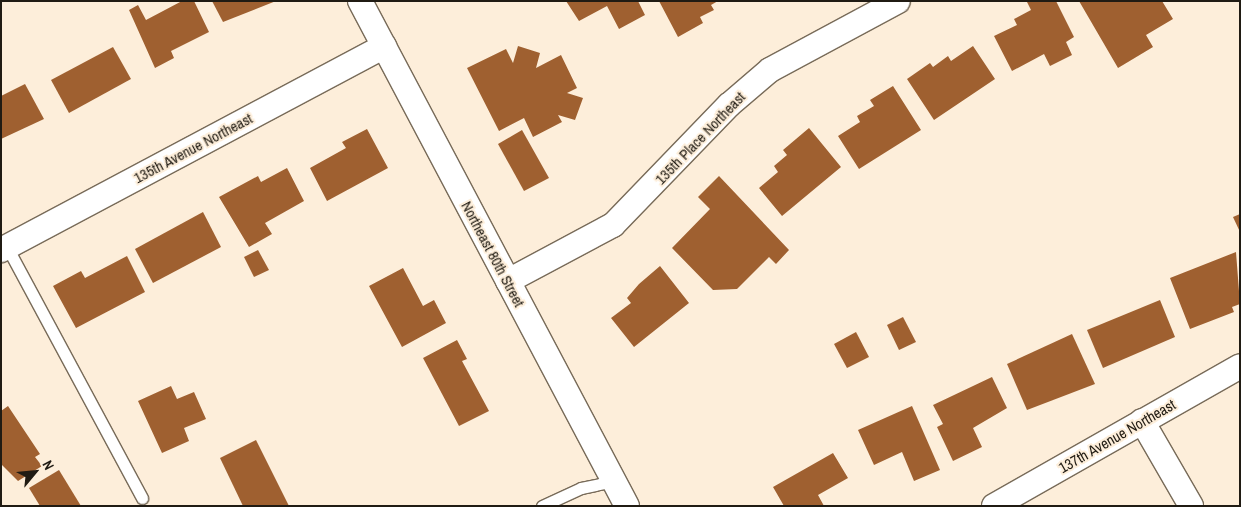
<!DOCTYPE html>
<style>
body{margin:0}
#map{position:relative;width:1241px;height:507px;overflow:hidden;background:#fdeeda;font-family:"Archivo Narrow",sans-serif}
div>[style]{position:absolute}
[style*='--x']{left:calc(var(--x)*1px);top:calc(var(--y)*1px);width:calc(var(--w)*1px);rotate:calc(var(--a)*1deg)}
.building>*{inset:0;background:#9f6030}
.roads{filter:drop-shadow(1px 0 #786b59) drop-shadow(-1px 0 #786b59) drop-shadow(0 1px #786b59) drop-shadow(0 -1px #786b59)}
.lane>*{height:11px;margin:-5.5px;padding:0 5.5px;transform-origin:5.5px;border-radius:5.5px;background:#fff}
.street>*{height:24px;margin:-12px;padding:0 12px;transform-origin:12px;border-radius:12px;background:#fff}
span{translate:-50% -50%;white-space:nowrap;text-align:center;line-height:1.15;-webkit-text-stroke:4px #fdeeda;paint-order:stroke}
.street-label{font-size:15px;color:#201b13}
.frame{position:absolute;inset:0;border:2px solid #201b13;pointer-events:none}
.north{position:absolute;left:10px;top:447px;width:50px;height:50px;-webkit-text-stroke:4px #fdeeda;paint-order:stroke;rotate:62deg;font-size:14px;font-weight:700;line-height:20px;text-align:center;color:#201b13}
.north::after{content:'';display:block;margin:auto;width:18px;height:22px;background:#201b13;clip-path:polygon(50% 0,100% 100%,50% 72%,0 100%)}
</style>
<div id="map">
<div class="building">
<div style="clip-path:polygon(182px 1px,194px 1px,209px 32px,171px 51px,174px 58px,155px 68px,129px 10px,138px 5px,146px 20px)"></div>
<div style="clip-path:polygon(212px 1px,276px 1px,223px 22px)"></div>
<div style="clip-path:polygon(566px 1px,638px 1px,645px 15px,619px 29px,607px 6px,579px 21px)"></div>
<div style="clip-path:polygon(659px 1px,718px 1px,711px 5px,714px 10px,700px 17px,703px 23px,678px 37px)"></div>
<div style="clip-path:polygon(1056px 1px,1074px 37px,1066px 42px,1072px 55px,1050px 66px,1044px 54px,1012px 71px,994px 36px,1017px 25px,1014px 19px,1031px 10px,1027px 2px)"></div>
<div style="clip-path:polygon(1079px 1px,1162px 1px,1173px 19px,1146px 35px,1153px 47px,1118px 68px)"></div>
<div style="clip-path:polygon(518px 46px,540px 53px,536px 68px,561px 55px,577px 88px,567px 93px,583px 98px,575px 120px,558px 115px,562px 122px,533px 137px,524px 118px,499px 131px,467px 68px,506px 49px,513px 63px)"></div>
<div style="clip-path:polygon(973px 46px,995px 79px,934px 120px,907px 79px,930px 63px,933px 67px,948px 56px,951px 61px)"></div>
<div style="clip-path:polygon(113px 47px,131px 79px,69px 113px,51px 80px)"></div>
<div style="clip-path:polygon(25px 84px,44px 119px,1px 139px,1px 96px)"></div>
<div style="clip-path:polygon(893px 86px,921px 130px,859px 169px,838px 136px,860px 122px,857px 116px,874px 106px,870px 100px)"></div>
<div style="clip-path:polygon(809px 128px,841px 167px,782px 216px,759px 188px,778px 172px,774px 166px,787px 155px,783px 150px)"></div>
<div style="clip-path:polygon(367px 129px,388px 168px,327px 201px,310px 168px,346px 148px,342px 142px)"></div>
<div style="clip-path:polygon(522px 130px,549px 178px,524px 191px,498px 144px)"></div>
<div style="clip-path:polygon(287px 168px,304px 201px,265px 223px,272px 234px,249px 247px,219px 197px,258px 176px,261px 182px)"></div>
<div style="clip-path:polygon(719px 176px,789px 250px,776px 264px,769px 257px,737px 289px,713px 290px,672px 248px,710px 209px,698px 197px)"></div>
<div style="clip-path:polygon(203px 212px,221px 247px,153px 283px,135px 249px)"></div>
<div style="clip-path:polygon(1240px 214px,1240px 232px,1233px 217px)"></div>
<div style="clip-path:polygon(258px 250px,269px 270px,254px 277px,244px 257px)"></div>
<div style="clip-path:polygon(1236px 252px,1240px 304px,1232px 307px,1234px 312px,1190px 329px,1170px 278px)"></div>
<div style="clip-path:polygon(127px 256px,145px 292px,76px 328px,53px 286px,81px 271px,85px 278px)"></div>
<div style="clip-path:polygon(660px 266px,689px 303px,634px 347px,611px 318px,631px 303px,627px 298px,639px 284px)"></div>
<div style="clip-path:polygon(403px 268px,423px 306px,434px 300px,446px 323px,402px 347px,369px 286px)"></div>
<div style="clip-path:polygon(1160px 300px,1175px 337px,1103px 368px,1087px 330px)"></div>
<div style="clip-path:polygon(903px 317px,916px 342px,899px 350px,887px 325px)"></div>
<div style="clip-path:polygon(856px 332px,869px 357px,847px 368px,834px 344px)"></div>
<div style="clip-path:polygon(1072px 334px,1095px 384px,1027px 410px,1007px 364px)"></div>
<div style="clip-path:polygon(457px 340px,467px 359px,462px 361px,489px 411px,459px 426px,423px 358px)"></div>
<div style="clip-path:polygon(992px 377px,1007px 408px,973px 428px,982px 447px,953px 461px,937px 427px,943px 424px,933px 405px)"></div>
<div style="clip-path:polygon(171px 386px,177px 399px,194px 392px,206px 419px,184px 428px,189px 441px,162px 453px,138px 401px)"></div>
<div style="clip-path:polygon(8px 406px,40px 454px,35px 457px,42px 466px,18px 481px,1px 464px,1px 411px)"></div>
<div style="clip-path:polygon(912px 406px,940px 470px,914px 481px,902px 452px,874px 465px,858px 430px)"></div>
<div style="clip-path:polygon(256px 440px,289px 506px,243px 506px,220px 458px)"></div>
<div style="clip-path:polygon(833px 453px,848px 478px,818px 495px,824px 506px,784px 506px,773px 487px)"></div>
<div style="clip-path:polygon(59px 470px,81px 506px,40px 506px,29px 488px)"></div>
</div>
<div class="roads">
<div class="lane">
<div style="--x:7;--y:247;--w:285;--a:61.7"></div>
<div style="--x:542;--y:506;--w:43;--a:-24.8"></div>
<div style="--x:581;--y:488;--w:34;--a:-12"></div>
</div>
<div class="street">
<div style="--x:360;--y:1;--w:571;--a:62.13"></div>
<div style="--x:1;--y:250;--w:434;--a:-28"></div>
<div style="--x:508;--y:281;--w:119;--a:-28.1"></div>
<div style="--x:613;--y:225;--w:167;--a:-46"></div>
<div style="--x:729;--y:105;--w:54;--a:-40.5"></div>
<div style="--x:770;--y:70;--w:145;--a:-28.3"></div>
<div style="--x:1142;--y:421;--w:98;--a:60"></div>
<div style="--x:994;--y:506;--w:283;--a:-29.6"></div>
</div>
</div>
<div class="street-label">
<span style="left:700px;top:138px;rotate:-46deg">135th Place Northeast</span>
<span style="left:193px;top:148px;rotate:-28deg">135th Avenue Northeast</span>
<span style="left:493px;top:254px;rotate:62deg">Northeast 80th Street</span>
<span style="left:1117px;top:436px;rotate:-30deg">137th Avenue Northeast</span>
</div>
<div class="frame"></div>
<div class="north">N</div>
</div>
